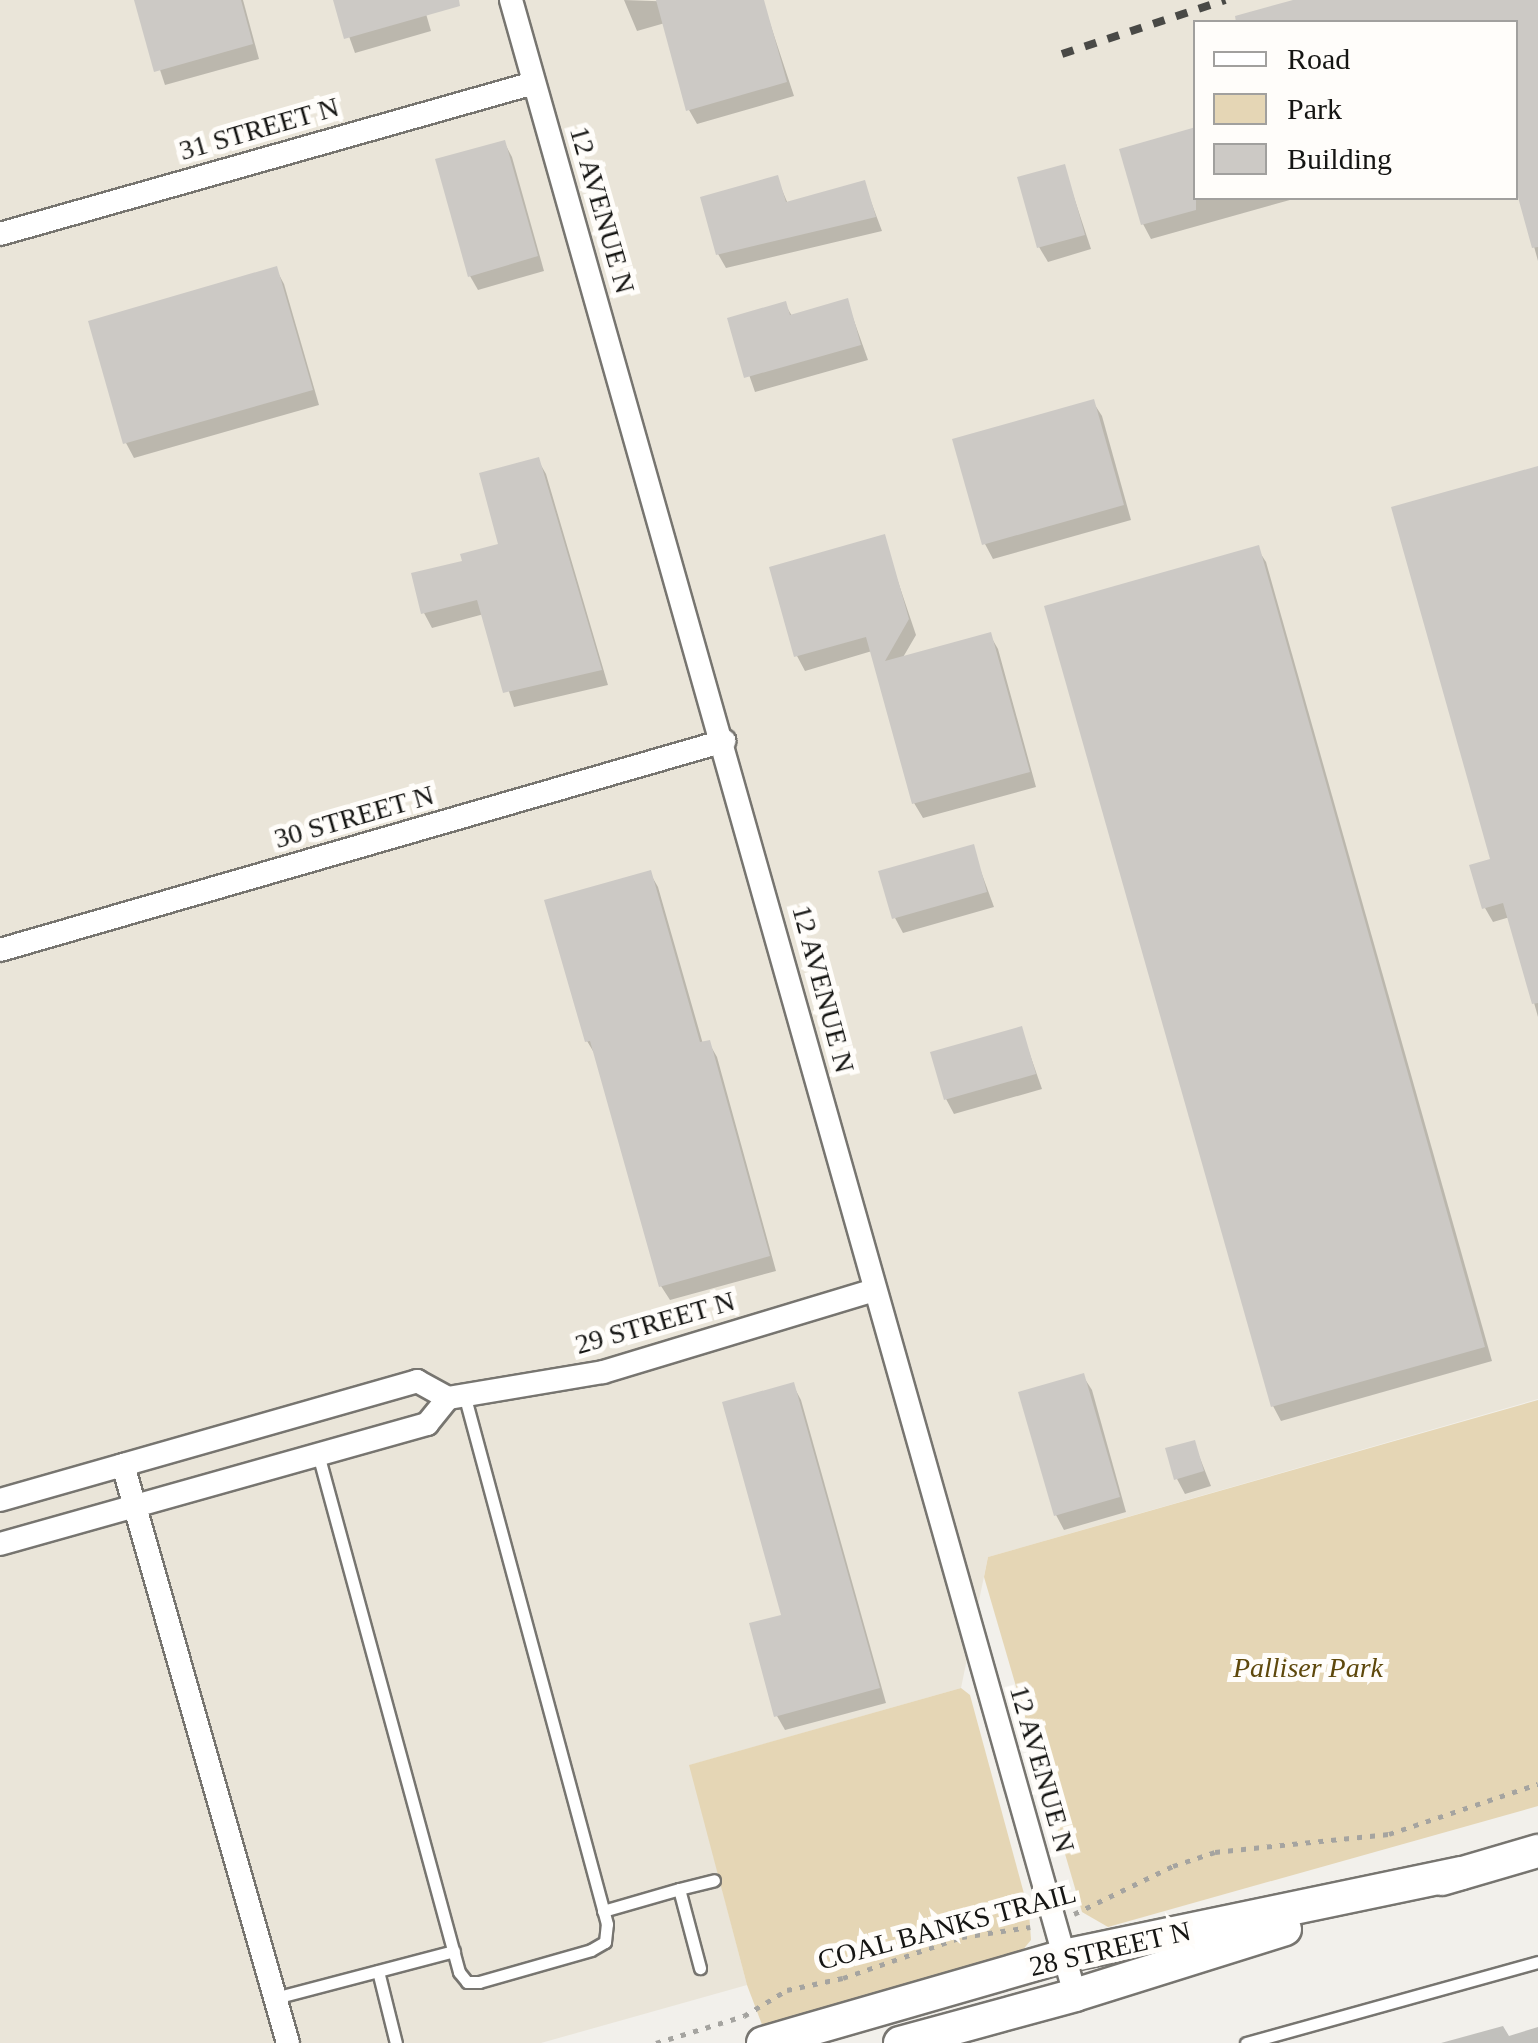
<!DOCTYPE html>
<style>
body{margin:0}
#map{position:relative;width:1538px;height:2043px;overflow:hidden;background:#f2f0eb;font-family:"Times New Roman",serif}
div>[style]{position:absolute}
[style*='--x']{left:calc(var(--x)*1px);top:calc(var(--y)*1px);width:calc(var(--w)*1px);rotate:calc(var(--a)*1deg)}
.built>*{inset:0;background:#eae5d9}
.green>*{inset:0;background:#e5d6b5}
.shadow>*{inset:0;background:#0003}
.building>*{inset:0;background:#ccc9c5}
.path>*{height:5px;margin-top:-2.5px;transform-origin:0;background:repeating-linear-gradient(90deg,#a5a4a0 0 5px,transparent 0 13px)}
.roads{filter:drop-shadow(2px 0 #777570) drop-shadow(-2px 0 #777570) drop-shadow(0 2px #777570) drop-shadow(0 -2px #777570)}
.lane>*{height:11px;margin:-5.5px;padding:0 5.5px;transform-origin:5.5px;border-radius:5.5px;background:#fff}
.street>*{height:22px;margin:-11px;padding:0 11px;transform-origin:11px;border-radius:11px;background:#fff}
.secondary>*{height:32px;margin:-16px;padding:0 16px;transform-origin:16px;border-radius:16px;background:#fff}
.rail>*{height:8px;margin-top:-4px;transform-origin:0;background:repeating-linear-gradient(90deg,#494946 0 12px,transparent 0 24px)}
span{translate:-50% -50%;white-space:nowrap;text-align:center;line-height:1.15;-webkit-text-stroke:10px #fffdfa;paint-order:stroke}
.street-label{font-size:28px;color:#151513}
.park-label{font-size:28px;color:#5e480c;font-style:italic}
.legend{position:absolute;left:1193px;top:20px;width:325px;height:180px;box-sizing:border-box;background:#fffdfa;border:2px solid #a1a09e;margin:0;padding:12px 18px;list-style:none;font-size:30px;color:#151513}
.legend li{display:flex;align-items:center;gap:20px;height:50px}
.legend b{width:50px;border:2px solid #a1a09e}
</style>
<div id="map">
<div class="built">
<div style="clip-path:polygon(evenodd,0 0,1538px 0,1538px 1399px,988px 1557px,961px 1688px,690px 1765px,747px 1985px,541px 2043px,0 2043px,0 0,1196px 22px,1516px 22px,1516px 198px,1196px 198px,1196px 22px)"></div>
</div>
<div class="green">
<div style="clip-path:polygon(1538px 1400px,1538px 1806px,1108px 1927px,1082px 1912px,984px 1577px,988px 1557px)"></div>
<div style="clip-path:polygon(961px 1688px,970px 1695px,1029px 1912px,1031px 1940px,1017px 1957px,764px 2030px,747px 1985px,689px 1765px)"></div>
</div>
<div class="shadow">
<div style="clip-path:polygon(137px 0,243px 0,259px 59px,165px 85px)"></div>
<div style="clip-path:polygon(336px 0,422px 0,431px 31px,355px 53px)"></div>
<div style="clip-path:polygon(624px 0,764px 5px,794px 96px,697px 124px,689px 110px,665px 23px,637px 31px)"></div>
<div style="clip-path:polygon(1302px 0,1538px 0,1538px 261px,1516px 181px,1516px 22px,1238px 22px,1237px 18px)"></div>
<div style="clip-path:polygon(504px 142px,512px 157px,544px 271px,478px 290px,470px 276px)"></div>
<div style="clip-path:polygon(1064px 167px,1091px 249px,1048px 262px,1039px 247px)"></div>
<div style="clip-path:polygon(777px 178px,788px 204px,864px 183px,882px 231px,726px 268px,718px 254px)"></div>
<div style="clip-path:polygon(1196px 198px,1297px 198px,1151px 239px,1143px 224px)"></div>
<div style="clip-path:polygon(276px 269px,284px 284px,319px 405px,134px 458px,126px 443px,91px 322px)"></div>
<div style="clip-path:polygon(847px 301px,868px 360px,755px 392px,730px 320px,785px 304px,792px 316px)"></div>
<div style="clip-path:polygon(1093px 402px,1102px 416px,1131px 520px,993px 559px,985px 544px)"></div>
<div style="clip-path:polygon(538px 460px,546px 474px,608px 685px,514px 707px,484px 614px,432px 628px,424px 613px,465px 562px,502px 545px)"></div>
<div style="clip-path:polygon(1538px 469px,1538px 1017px,1510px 917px,1493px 922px,1485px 908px)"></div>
<div style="clip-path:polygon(883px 537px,916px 635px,902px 659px,990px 635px,998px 649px,1036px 787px,923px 818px,914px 803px,872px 651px,805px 671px,797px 656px)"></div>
<div style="clip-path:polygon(1257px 548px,1266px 562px,1492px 1361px,1281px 1421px,1273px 1406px)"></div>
<div style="clip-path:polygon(972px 847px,994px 907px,903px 933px,895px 918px)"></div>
<div style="clip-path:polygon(650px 873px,658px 887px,703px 1044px,709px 1043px,717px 1057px,776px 1271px,670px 1300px,661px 1286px,596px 1056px,587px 1041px)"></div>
<div style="clip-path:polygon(1021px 1029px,1042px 1089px,954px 1114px,946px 1099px)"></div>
<div style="clip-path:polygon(1083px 1376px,1092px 1390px,1126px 1512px,1064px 1530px,1056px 1515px,1021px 1394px)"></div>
<div style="clip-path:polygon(793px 1385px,801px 1400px,886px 1703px,785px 1730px,777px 1716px)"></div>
<div style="clip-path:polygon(1194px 1443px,1211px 1486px,1185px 1494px,1177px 1479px)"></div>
<div style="clip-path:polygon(1503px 2026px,1509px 2036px,1538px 2027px,1538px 2043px,1441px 2043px)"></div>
</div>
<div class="building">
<div style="clip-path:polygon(134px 0,241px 0,253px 44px,154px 72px)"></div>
<div style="clip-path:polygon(333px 0,459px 0,460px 6px,344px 39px)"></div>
<div style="clip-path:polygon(656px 0,764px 0,787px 82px,686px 111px)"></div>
<div style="clip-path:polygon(1293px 0,1538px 0,1538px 247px,1532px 248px,1516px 190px,1516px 22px,1236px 22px,1235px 16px)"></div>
<div style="clip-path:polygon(1196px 127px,1196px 210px,1141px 225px,1119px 149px)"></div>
<div style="clip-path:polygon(505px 140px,538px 256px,468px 277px,435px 159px)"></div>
<div style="clip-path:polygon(1065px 164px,1085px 235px,1037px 248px,1017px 177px)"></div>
<div style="clip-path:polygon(778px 175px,786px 202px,865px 180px,876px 217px,716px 255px,700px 197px)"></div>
<div style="clip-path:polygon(277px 266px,313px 390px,123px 444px,88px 321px)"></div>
<div style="clip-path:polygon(848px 298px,861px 345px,744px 378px,727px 318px,786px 301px,790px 315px)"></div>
<div style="clip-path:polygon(1094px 399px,1124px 505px,982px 545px,952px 439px)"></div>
<div style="clip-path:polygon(539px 457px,602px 670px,503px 693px,477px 600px,421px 614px,411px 573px,462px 561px,460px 554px,498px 544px,479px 473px)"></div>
<div style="clip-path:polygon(1538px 466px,1538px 1003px,1532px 1004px,1503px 903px,1482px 909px,1469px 865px,1490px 859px,1391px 507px)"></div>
<div style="clip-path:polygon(885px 534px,909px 619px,885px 661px,991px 632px,1030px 772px,912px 804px,866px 637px,794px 657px,769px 567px)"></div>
<div style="clip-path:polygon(1259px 545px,1485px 1347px,1271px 1407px,1044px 606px)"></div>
<div style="clip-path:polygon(974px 844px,987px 892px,892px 919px,878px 871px)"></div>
<div style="clip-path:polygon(651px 870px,700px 1042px,710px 1040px,770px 1256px,659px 1287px,590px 1041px,585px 1042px,544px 900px)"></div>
<div style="clip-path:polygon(1022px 1026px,1036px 1074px,944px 1100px,930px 1052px)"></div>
<div style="clip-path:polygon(1084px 1373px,1120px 1497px,1054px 1516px,1018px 1392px)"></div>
<div style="clip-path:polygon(794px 1382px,880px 1688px,774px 1717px,749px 1623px,781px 1615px,722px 1402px)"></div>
<div style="clip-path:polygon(1195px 1440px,1204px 1471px,1174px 1480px,1165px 1448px)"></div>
</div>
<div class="path">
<div style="--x:1074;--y:1914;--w:110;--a:-25.9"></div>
<div style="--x:1173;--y:1866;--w:44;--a:-18.4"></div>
<div style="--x:1215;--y:1852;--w:175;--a:-5.9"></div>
<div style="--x:1389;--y:1834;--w:157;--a:-18.6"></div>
<div style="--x:656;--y:2043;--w:92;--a:-17.1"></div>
<div style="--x:744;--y:2016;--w:50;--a:-31.2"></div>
<div style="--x:787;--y:1990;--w:57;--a:-12.1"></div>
<div style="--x:843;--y:1978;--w:126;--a:-19"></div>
<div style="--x:962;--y:1937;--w:69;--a:-8.4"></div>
</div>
<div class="roads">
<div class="lane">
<div style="--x:318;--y:1454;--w:537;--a:74.77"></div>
<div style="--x:459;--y:1972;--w:13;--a:51"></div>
<div style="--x:467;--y:1982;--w:12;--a:0"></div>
<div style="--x:479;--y:1982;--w:116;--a:-15.9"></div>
<div style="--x:591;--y:1950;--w:16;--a:-30"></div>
<div style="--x:605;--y:1942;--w:18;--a:-84"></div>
<div style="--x:607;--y:1924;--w:549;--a:-105.1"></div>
<div style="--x:679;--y:1889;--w:36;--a:-14"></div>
<div style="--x:603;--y:1911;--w:79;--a:-16.1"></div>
<div style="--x:679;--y:1889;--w:82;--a:75.1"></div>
<div style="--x:378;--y:1971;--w:74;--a:76"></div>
<div style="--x:275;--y:1998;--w:185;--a:-14.7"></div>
<div style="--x:1246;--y:2043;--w:303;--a:-15.5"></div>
</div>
<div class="street">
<div style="--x:511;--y:0;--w:2073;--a:74.21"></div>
<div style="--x:0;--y:234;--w:555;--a:-15.79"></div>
<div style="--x:0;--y:950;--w:754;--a:-16.1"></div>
<div style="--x:448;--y:1398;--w:157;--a:-9.5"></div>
<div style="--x:603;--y:1372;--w:283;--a:-16.8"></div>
<div style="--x:123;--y:1465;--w:601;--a:74.07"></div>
<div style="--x:0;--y:1500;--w:434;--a:-15.9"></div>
<div style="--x:417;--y:1381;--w:35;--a:29"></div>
<div style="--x:0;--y:1544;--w:444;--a:-15.7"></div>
<div style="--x:427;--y:1424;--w:33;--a:-51"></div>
</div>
<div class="secondary">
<div style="--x:1442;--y:1879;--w:100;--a:-16.3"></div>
<div style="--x:763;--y:2043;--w:313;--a:-16.1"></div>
<div style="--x:1064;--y:1956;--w:406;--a:-11.8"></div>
<div style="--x:900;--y:2043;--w:181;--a:-15.3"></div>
<div style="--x:1075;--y:1995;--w:220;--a:-17.4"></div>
</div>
</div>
<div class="rail">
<div style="--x:1062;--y:54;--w:172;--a:-18.3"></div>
</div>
<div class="street-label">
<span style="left:259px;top:129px;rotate:-16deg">31 STREET N</span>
<span style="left:602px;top:210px;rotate:74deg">12 AVENUE N</span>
<span style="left:354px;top:817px;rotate:-16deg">30 STREET N</span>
<span style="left:823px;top:989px;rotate:75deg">12 AVENUE N</span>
<span style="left:655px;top:1323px;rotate:-16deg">29 STREET N</span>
<span style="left:1042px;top:1769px;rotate:74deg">12 AVENUE N</span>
<span style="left:947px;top:1927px;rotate:-15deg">COAL BANKS TRAIL</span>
<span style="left:1110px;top:1949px;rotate:-13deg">28 STREET N</span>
</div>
<div class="park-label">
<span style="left:1308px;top:1668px">Palliser Park</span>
</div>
<ul class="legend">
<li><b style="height:12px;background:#fff"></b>Road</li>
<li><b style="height:28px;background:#e5d6b5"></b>Park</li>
<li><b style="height:28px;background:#ccc9c5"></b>Building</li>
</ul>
</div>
